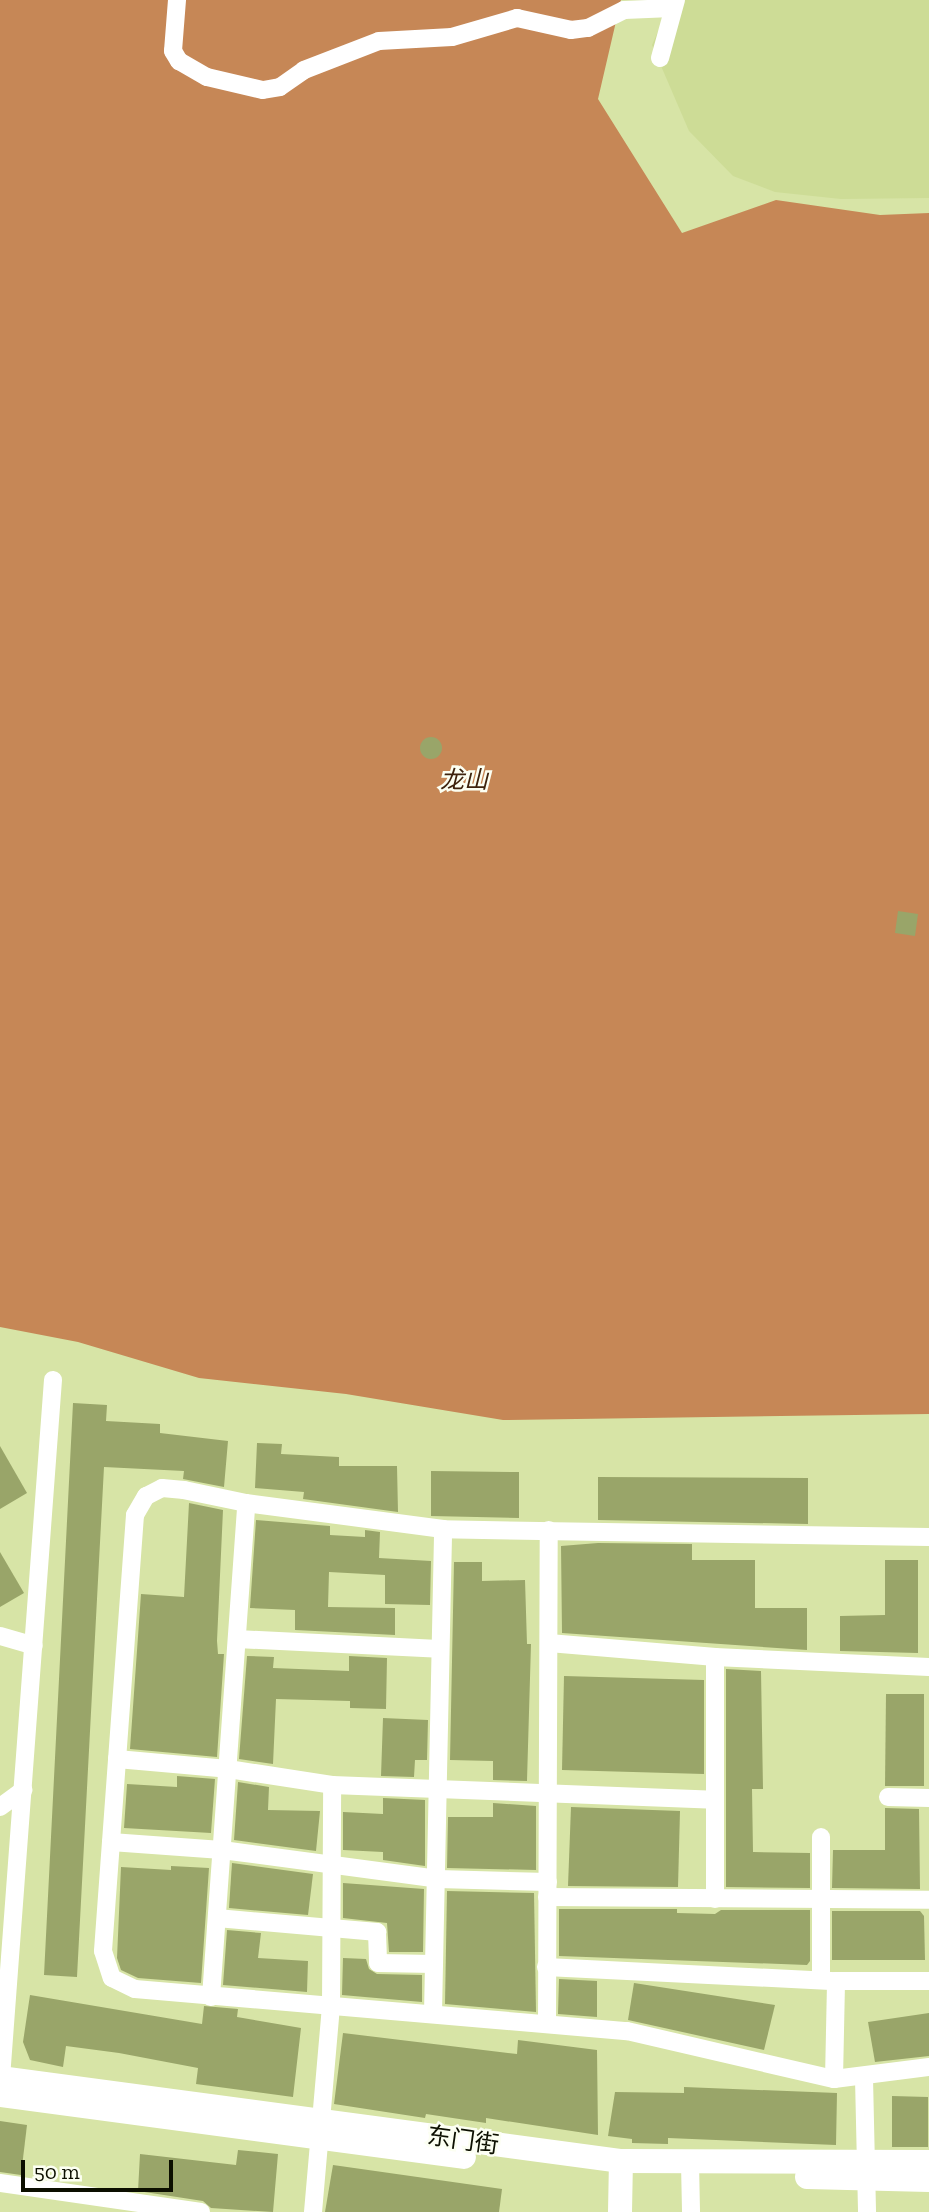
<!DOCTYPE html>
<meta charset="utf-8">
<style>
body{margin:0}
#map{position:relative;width:929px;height:2212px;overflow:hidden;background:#d7e4a6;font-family:"Zilla Slab","Noto Sans SC",serif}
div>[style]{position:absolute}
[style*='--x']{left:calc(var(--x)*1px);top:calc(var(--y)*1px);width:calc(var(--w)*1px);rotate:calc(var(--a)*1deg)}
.built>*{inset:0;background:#cddc96}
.forest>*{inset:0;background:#c68756}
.building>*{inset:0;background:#99a569}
.round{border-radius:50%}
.street>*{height:18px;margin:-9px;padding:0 9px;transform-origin:9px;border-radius:9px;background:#fff}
.secondary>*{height:24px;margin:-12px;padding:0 12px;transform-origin:12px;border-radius:12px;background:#fff}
span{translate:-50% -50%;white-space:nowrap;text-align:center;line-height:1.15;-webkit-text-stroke:5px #fcfff2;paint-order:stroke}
.park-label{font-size:24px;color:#3e230d;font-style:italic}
.street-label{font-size:24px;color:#0c0f00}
.scale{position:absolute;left:21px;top:2160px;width:152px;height:32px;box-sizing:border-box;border:4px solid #0c0f00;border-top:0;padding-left:9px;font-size:21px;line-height:24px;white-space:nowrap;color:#0c0f00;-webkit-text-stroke:5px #fcfff2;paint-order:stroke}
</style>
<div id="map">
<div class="built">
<div style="clip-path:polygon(672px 0,929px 0,929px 198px,841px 199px,775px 192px,733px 176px,689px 131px,652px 45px)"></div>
</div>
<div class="forest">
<div style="clip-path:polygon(0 0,621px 0,598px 99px,682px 233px,776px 200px,880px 215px,929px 213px,929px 1414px,503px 1420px,346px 1394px,199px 1378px,78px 1342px,0 1327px)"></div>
</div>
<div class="building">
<div class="round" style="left:420px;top:737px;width:22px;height:22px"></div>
<div style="clip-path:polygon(898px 911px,918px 914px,915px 936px,895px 933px)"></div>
<div style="clip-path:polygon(73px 1403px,107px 1405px,106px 1421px,160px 1424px,160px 1433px,228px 1441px,224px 1487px,183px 1479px,184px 1471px,104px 1467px,77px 1977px,44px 1975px)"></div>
<div style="clip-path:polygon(257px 1443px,282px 1444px,281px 1454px,339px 1457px,339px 1466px,397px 1466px,398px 1512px,303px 1499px,304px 1492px,255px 1488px)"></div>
<div style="clip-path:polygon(0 1446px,27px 1493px,0 1509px)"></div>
<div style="clip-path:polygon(431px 1471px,519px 1472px,519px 1518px,431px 1516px)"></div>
<div style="clip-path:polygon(598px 1477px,808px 1478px,808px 1524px,598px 1520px)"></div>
<div style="clip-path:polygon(189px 1503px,223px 1510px,217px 1641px,218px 1654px,224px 1654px,217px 1757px,130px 1749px,141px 1594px,184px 1597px)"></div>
<div style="clip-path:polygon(256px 1520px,330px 1526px,330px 1535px,365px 1537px,365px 1530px,380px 1532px,379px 1558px,431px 1561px,430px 1605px,385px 1604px,385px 1575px,329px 1572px,328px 1607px,395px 1608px,395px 1635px,295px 1630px,295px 1610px,250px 1608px)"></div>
<div style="clip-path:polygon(598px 1543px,692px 1544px,692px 1560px,755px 1560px,755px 1608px,807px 1608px,807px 1650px,562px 1633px,561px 1546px)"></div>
<div style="clip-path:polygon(0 1552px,24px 1593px,0 1607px)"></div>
<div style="clip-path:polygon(885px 1560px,918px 1560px,918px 1653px,840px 1651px,840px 1616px,885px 1615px)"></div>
<div style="clip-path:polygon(454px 1562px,482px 1562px,482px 1581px,525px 1580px,527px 1644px,531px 1644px,527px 1781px,493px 1780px,493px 1761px,450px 1760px)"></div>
<div style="clip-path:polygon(247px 1656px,274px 1657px,273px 1668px,349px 1671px,349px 1656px,387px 1658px,386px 1709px,350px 1708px,350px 1701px,276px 1699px,273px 1764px,239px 1759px)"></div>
<div style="clip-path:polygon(726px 1669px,761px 1671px,763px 1789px,752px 1789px,753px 1852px,810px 1853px,810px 1888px,726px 1887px)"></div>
<div style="clip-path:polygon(564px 1676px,704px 1680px,704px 1774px,562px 1770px)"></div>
<div style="clip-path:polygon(886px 1694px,924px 1694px,924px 1786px,885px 1786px)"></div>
<div style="clip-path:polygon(383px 1718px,428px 1720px,427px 1760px,415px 1760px,414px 1777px,381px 1776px)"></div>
<div style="clip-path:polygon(177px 1776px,215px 1779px,211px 1833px,124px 1828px,127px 1784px,177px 1787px)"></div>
<div style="clip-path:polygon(238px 1782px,269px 1787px,268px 1810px,320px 1811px,316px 1851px,234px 1840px)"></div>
<div style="clip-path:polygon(383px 1798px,425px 1800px,425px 1866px,383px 1860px,383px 1852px,343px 1850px,343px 1812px,383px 1814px)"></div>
<div style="clip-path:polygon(493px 1803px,536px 1806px,536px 1870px,447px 1868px,448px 1817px,493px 1817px)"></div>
<div style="clip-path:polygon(571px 1807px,680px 1811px,678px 1887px,568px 1886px)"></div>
<div style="clip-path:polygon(885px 1808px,919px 1809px,920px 1889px,832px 1888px,833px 1850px,885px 1850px)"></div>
<div style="clip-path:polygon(232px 1863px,313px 1874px,308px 1915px,229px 1908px)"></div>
<div style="clip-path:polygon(171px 1866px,209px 1868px,201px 1983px,138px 1978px,121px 1970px,117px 1958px,121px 1867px,171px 1870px)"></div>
<div style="clip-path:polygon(343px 1883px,424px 1889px,423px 1952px,389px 1952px,387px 1923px,343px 1918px)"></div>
<div style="clip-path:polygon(447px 1891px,534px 1893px,536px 2012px,445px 2004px)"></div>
<div style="clip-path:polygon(559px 1909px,677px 1909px,677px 1913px,715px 1914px,721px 1910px,810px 1910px,810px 1961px,807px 1965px,559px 1956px)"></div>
<div style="clip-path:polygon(832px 1911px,920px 1911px,924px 1916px,925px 1960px,832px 1960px)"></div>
<div style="clip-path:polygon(227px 1930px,261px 1933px,258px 1958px,308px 1961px,307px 1992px,223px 1985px)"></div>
<div style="clip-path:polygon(343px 1958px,366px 1959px,369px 1969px,377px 1974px,422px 1975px,422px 2002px,342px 1995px)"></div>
<div style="clip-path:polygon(559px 1979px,597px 1981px,597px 2017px,558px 2014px)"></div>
<div style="clip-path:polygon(634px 1983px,775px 2005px,764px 2050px,628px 2020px)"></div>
<div style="clip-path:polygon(30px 1995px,202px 2024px,204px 2006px,238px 2009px,237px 2017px,301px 2028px,293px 2097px,196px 2084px,198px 2068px,119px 2053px,66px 2046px,63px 2067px,30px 2060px,23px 2042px)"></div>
<div style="clip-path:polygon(929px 2013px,929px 2056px,875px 2062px,868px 2022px)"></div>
<div style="clip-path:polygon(343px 2033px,517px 2054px,518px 2040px,597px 2050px,598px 2135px,486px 2118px,486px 2123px,426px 2114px,425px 2118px,334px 2104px)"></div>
<div style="clip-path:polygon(684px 2087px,837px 2093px,836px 2145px,668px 2138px,668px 2144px,632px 2143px,632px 2139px,608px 2136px,615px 2092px,684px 2093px)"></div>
<div style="clip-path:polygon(892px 2096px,928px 2097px,928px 2147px,892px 2147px)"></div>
<div style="clip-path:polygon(0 2121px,27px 2125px,21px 2175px,0 2172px)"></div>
<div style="clip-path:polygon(238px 2150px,278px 2154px,273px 2212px,211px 2208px,203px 2201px,138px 2191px,140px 2154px,236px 2165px)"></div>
<div style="clip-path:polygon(333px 2165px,502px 2189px,499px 2212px,325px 2212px)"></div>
</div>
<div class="street">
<div style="--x:177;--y:0;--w:51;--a:94.5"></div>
<div style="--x:173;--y:51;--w:12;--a:59"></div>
<div style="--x:179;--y:61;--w:32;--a:30"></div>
<div style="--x:207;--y:77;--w:57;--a:13.1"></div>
<div style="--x:263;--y:90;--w:17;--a:-10"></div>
<div style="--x:280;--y:87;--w:29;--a:-35"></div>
<div style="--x:304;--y:70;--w:80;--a:-21.1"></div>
<div style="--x:379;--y:41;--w:73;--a:-3.1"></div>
<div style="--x:452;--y:37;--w:68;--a:-16.3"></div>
<div style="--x:517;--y:18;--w:55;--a:12.5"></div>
<div style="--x:571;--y:30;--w:17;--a:-7"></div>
<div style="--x:588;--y:28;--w:40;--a:-26.6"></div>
<div style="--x:624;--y:10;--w:48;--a:-2.4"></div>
<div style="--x:660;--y:58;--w:60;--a:-74.6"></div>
<div style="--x:929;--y:1537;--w:486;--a:-179.1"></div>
<div style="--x:443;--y:1529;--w:199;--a:-172.5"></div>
<div style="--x:246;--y:1503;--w:63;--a:-168.2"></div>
<div style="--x:184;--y:1490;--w:22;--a:-175"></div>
<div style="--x:162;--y:1488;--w:18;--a:153"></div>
<div style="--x:146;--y:1496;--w:22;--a:120"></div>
<div style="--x:135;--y:1515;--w:437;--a:94.2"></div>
<div style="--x:103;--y:1951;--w:28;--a:72"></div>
<div style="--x:112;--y:1978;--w:25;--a:26"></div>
<div style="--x:135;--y:1989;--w:494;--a:4.9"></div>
<div style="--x:627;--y:2031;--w:212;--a:13.1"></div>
<div style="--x:834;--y:2079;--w:96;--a:-7.2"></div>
<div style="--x:0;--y:1636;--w:35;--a:16"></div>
<div style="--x:237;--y:1639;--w:202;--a:2.8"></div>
<div style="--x:549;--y:1643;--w:167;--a:4.8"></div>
<div style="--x:715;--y:1657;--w:214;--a:2.7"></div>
<div style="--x:117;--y:1759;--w:111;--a:5.1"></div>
<div style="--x:228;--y:1769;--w:105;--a:8.7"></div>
<div style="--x:332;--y:1785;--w:382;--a:2.2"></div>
<div style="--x:888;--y:1797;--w:41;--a:1.4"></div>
<div style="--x:0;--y:1807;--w:29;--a:-36"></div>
<div style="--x:111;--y:1842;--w:111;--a:4.1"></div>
<div style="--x:222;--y:1850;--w:218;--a:7.6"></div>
<div style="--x:438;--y:1879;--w:110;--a:1.6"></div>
<div style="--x:547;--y:1897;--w:382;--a:0.4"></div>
<div style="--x:715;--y:1899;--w:242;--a:-90"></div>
<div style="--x:217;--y:1918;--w:161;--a:5"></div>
<div style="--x:377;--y:1932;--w:31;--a:88"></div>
<div style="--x:378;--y:1963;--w:56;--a:1"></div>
<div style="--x:546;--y:1967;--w:290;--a:2.8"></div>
<div style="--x:836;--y:1981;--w:93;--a:0"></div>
<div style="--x:821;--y:1979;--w:142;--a:-90"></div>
<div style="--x:211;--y:1997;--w:495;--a:-85.9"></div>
<div style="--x:433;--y:2013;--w:484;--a:-88.8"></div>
<div style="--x:547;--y:2024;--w:494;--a:-89.8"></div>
<div style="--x:1;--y:2078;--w:700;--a:-85.74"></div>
<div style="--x:864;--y:2078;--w:134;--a:88.7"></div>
<div style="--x:834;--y:2079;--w:98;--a:-88.8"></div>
<div style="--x:690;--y:2163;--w:49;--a:88.8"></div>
<div style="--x:0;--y:2183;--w:203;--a:8.2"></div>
<div style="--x:313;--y:2212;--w:205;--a:-85"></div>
<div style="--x:331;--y:2008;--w:223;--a:-89.7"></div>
</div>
<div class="secondary">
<div style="--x:0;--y:2078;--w:627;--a:7.61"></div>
<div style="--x:621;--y:2161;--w:308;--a:0.2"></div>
<div style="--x:0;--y:2095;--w:468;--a:7.6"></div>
<div style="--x:807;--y:2177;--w:122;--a:1.4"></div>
<div style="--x:620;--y:2212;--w:51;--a:-88.9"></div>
</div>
<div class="park-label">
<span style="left:464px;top:780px">龙山</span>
</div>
<div class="street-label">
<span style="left:463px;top:2140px;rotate:8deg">东门街</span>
</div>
<div class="scale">50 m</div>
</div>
